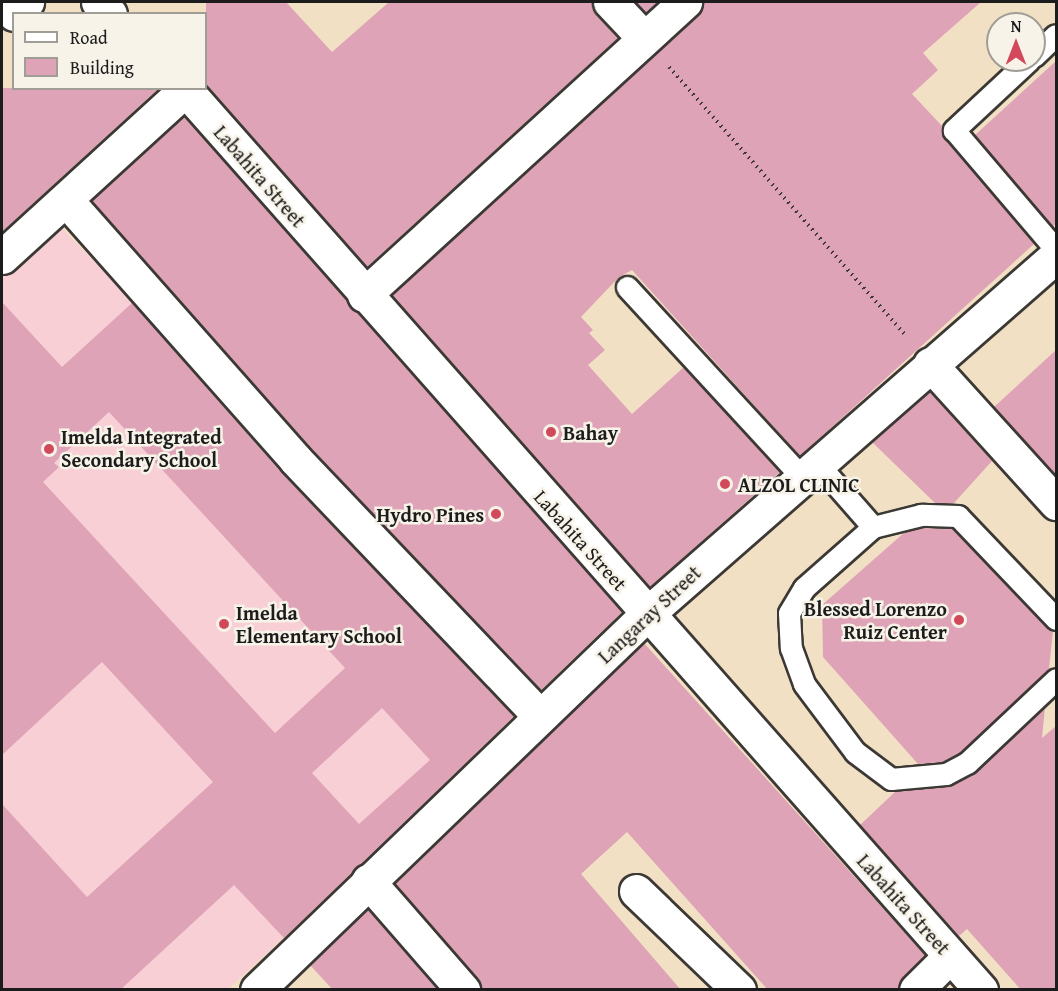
<!DOCTYPE html>
<style>
body{margin:0}
#map{position:relative;width:1058px;height:991px;overflow:hidden;background:#f1e0c3;font-family:"Gentium Book Plus",serif}
div>[style]{position:absolute}
[style*='--x']{left:calc(var(--x)*1px);top:calc(var(--y)*1px);width:calc(var(--w)*1px);rotate:calc(var(--a)*1deg)}
.built>*{inset:0;background:#f7cfd5}
.building>*{inset:0;background:#dfa3b7}
.path>*{height:4px;margin-top:-2px;transform-origin:0;background:repeating-linear-gradient(90deg,#3c3935 0 1.5px,transparent 0 6px)}
.roads{filter:drop-shadow(2px 0 #3c3935) drop-shadow(-2px 0 #3c3935) drop-shadow(0 2px #3c3935) drop-shadow(0 -2px #3c3935)}
.lane>*{height:21px;margin:-10.5px;padding:0 10.5px;transform-origin:10.5px;border-radius:10.5px;background:#fff}
.street>*{height:33px;margin:-16.5px;padding:0 16.5px;transform-origin:16.5px;border-radius:16.5px;background:#fff}
.secondary>*{height:33px;margin:-16.5px;padding:0 16.5px;transform-origin:16.5px;border-radius:16.5px;background:#fff}
.dots>*{width:16px;height:16px;translate:-50% -50%;box-sizing:border-box;border:3px solid #f7f3e8;border-radius:50%}
span{translate:-50% -50%;white-space:nowrap;text-align:center;line-height:1.15;-webkit-text-stroke:5px #f7f3e8;paint-order:stroke}
.street-label{font-size:20px;color:#1c1c1c}
.poi-label{font-size:20px;color:#1c1c1c;font-weight:700}
.left{translate:0 -50%;text-align:left}
.right{translate:-100% -50%;text-align:right}
.frame{position:absolute;inset:0;border:3px solid #1c1c1c;pointer-events:none}
.legend{position:absolute;left:12px;top:12px;width:195px;height:78px;box-sizing:border-box;background:#f7f3e8;border:2px solid #9f9d96;margin:0;padding:8px 10px;list-style:none;font-size:18px;color:#1c1c1c}
.legend li{display:flex;align-items:center;gap:12px;height:30px}
.legend b{width:30px;border:2px solid #9f9d96}
.north{position:absolute;left:986px;top:12px;width:60px;height:60px;box-sizing:border-box;background:#f7f3e8;border:2px solid #9f9d96;border-radius:50%;rotate:0deg;font-size:16px;font-weight:700;line-height:24px;text-align:center;color:#1c1c1c}
.north::after{content:'';display:block;margin:auto;width:21px;height:27px;background:#d1495b;clip-path:polygon(50% 0,100% 100%,50% 72%,0 100%)}
</style>
<div id="map">
<div class="built">
<div style="clip-path:polygon(52px 218px,530px 710px,228px 989px,2px 990px,2px 266px)"></div>
</div>
<div class="building">
<div style="clip-path:polygon(206px 2px,286px 2px,332px 52px,389px 2px,592px 2px,596px 15px,618px 38px,367px 267px,206px 84px)"></div>
<div style="clip-path:polygon(635px 2px,658px 2px,646px 12px)"></div>
<div style="clip-path:polygon(703px 2px,981px 2px,923px 53px,938px 70px,912px 94px,942px 126px,944px 138px,1034px 244px,800px 456px,632px 270px,619px 277px,581px 317px,593px 330px,589px 333px,605px 350px,588px 365px,632px 414px,684px 367px,780px 472px,650px 587px,392px 295px,698px 16px)"></div>
<div style="clip-path:polygon(1056px 61px,1056px 223px,1053px 227px,975px 135px)"></div>
<div style="clip-path:polygon(2px 88px,159px 88px,2px 232px)"></div>
<div style="clip-path:polygon(184px 116px,622px 612px,541px 690px,309px 446px,92px 201px)"></div>
<div style="clip-path:polygon(evenodd,2px 302px,62px 367px,132px 303px,281px 472px,514px 716px,284px 938px,234px 885px,120px 990px,2px 990px,2px 804px,87px 897px,213px 782px,102px 662px,2px 755px,2px 302px,109px 412px,345px 668px,275px 733px,43px 482px,59px 467px,54px 463px,109px 412px,2px 302px,382px 708px,430px 760px,359px 824px,312px 773px,382px 708px)"></div>
<div style="clip-path:polygon(1056px 350px,1056px 476px,994px 407px)"></div>
<div style="clip-path:polygon(930px 392px,992px 461px,954px 503px,935px 503px,872px 442px)"></div>
<div style="clip-path:polygon(922px 528px,952px 529px,1053px 631px,1049px 669px,960px 753px,942px 762px,918px 764px,823px 657px,822px 605px,905px 532px)"></div>
<div style="clip-path:polygon(644px 643px,925px 955px,903px 977px,898px 990px,768px 990px,627px 832px,581px 874px,681px 990px,481px 990px,477px 978px,395px 883px)"></div>
<div style="clip-path:polygon(1045px 707px,1042px 738px,1056px 726px,1056px 990px,1021px 990px,967px 929px,959px 936px,860px 825px,896px 791px,948px 787px,973px 774px)"></div>
<div style="clip-path:polygon(368px 909px,438px 990px,333px 990px,310px 965px)"></div>
</div>
<div class="path">
<div style="--x:669;--y:67;--w:359;--a:48.6"></div>
</div>
<div class="roads">
<div class="lane">
<div style="--x:1034;--y:56;--w:30;--a:-44"></div>
<div style="--x:1029;--y:60;--w:103;--a:137"></div>
<div style="--x:954;--y:130;--w:157;--a:49.6"></div>
<div style="--x:627;--y:287;--w:258;--a:47.4"></div>
<div style="--x:817;--y:463;--w:85;--a:48.8"></div>
<div style="--x:1056;--y:619;--w:142;--a:-133.6"></div>
<div style="--x:958;--y:516;--w:37;--a:-178"></div>
<div style="--x:921;--y:515;--w:49;--a:166"></div>
<div style="--x:873;--y:527;--w:92;--a:138.5"></div>
<div style="--x:804;--y:588;--w:29;--a:121"></div>
<div style="--x:789;--y:613;--w:35;--a:87"></div>
<div style="--x:791;--y:648;--w:38;--a:70"></div>
<div style="--x:804;--y:684;--w:85;--a:53.1"></div>
<div style="--x:855;--y:752;--w:45;--a:36.9"></div>
<div style="--x:891;--y:779;--w:55;--a:-5.2"></div>
<div style="--x:946;--y:774;--w:24;--a:-28"></div>
<div style="--x:967;--y:763;--w:122;--a:-43.3"></div>
</div>
<div class="street">
<div style="--x:98;--y:2;--w:17;--a:45"></div>
<div style="--x:610;--y:2;--w:50;--a:46.6"></div>
<div style="--x:14;--y:14;--w:18;--a:-43"></div>
<div style="--x:184;--y:88;--w:1204;--a:48.54"></div>
<div style="--x:67;--y:201;--w:344;--a:48.5"></div>
<div style="--x:295;--y:459;--w:355;--a:46.4"></div>
<div style="--x:2;--y:257;--w:248;--a:-42.4"></div>
<div style="--x:364;--y:295;--w:435;--a:-42.4"></div>
<div style="--x:930;--y:364;--w:188;--a:47.8"></div>
<div style="--x:368;--y:881;--w:145;--a:48.9"></div>
<div style="--x:636;--y:891;--w:143;--a:43.9"></div>
<div style="--x:916;--y:990;--w:48;--a:-45"></div>
</div>
<div class="secondary">
<div style="--x:257;--y:990;--w:542;--a:-43.95"></div>
<div style="--x:647;--y:614;--w:544;--a:-41.2"></div>
</div>
</div>
<div class="dots">
<div style="left:551px;top:432px;background:#d1495b"></div>
<div style="left:49px;top:449px;background:#d1495b"></div>
<div style="left:725px;top:484px;background:#d1495b"></div>
<div style="left:496px;top:514px;background:#d1495b"></div>
<div style="left:959px;top:620px;background:#d1495b"></div>
<div style="left:224px;top:624px;background:#d1495b"></div>
</div>
<div class="street-label">
<span style="left:260px;top:176px;rotate:49deg">Labahita Street</span>
<span style="left:581px;top:540px;rotate:48deg">Labahita Street</span>
<span style="left:649px;top:614px;rotate:-43deg">Langaray Street</span>
<span style="left:904px;top:904px;rotate:48deg">Labahita Street</span>
</div>
<div class="poi-label">
<span class="left" style="left:563px;top:432px">Bahay</span>
<span class="left" style="left:61px;top:448px">Imelda Integrated<br>Secondary School</span>
<span class="left" style="left:738px;top:484px">ALZOL CLINIC</span>
<span class="right" style="left:484px;top:514px">Hydro Pines</span>
<span class="right" style="left:947px;top:620px">Blessed Lorenzo<br>Ruiz Center</span>
<span class="left" style="left:236px;top:624px">Imelda<br>Elementary School</span>
</div>
<div class="frame"></div>
<ul class="legend">
<li><b style="height:8px;background:#fff"></b>Road</li>
<li><b style="height:16px;background:#dfa3b7"></b>Building</li>
</ul>
<div class="north">N</div>
</div>
